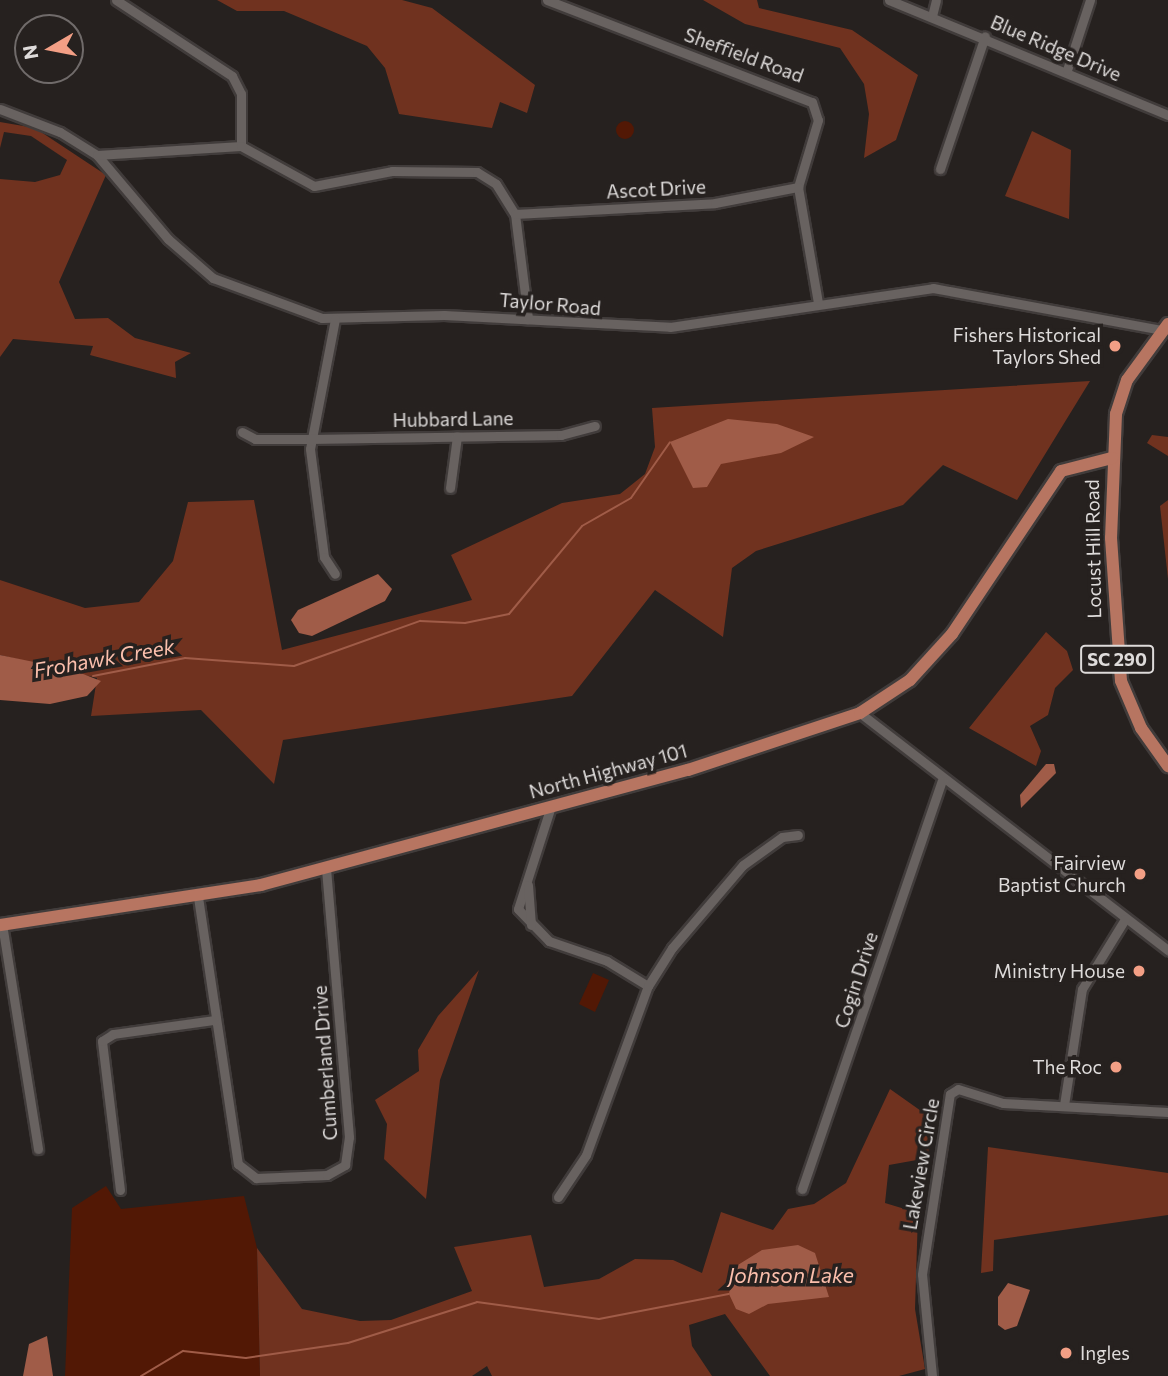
<!DOCTYPE html>
<style>
body{margin:0}
#map{position:relative;width:1168px;height:1376px;overflow:hidden;background:#26211f;font-family:Commissioner,sans-serif}
div>[style]{position:absolute}
[style*='--x']{left:calc(var(--x)*1px);top:calc(var(--y)*1px);width:calc(var(--w)*1px);rotate:calc(var(--a)*1deg)}
.green>*{inset:0;background:#521805}
.round{border-radius:50%}
.forest>*{inset:0;background:#70321f}
.water>*{inset:0;background:#a05c48}
.stream>*{height:2px;margin:-1px;padding:0 1px;transform-origin:1px;border-radius:1px;background:#a05c48}
.roads{filter:drop-shadow(2px 0 #413c3b) drop-shadow(-2px 0 #413c3b) drop-shadow(0 2px #413c3b) drop-shadow(0 -2px #413c3b)}
.minor>*{height:9px;margin:-4.5px;padding:0 4.5px;transform-origin:4.5px;border-radius:4.5px;background:#686260}
.major>*{height:12px;margin:-6px;padding:0 6px;transform-origin:6px;border-radius:6px;background:#b77561}
.dots>*{width:19px;height:19px;translate:-50% -50%;box-sizing:border-box;border:4px solid #26211f;border-radius:50%}
span{translate:-50% -50%;white-space:nowrap;text-align:center;line-height:1.15;-webkit-text-stroke:7px #26211f;paint-order:stroke}
.shield-label span{padding:2px 5px;background:#26211f;border:2px solid;border-radius:5px;-webkit-text-stroke-width:0}
.shield-label{font-size:18px;color:#dedbda;font-weight:700}
.street-label{font-size:19px;color:#dedbda}
.poi-label{font-size:19px;color:#dedbda}
.right{translate:-100% -50%;text-align:right}
.left{translate:0 -50%;text-align:left}
.water-label{font-size:21px;color:#fbbfac;font-style:italic}
.north{position:absolute;left:14px;top:14px;width:70px;height:70px;box-sizing:border-box;background:#26211f;border:2px solid #706b6a;border-radius:50%;rotate:260deg;font-size:19px;font-weight:700;line-height:28px;text-align:center;color:#dedbda}
.north::after{content:'';display:block;margin:auto;width:24px;height:32px;background:#f39f85;clip-path:polygon(50% 0,100% 100%,50% 72%,0 100%)}
</style>
<div id="map">
<div class="green">
<div class="round" style="left:616px;top:121px;width:18px;height:18px"></div>
<div style="clip-path:polygon(593px 973px,609px 980px,595px 1012px,579px 1004px)"></div>
<div style="clip-path:polygon(106px 1186px,121px 1209px,244px 1196px,257px 1248px,260px 1376px,65px 1376px,72px 1208px)"></div>
</div>
<div class="forest">
<div style="clip-path:polygon(217px 0,402px 0,432px 8px,535px 85px,527px 113px,500px 102px,492px 128px,399px 114px,385px 68px,367px 46px,284px 11px,237px 11px)"></div>
<div style="clip-path:polygon(703px 0,757px 0,759px 8px,852px 30px,918px 75px,896px 140px,864px 158px,869px 114px,864px 84px,840px 48px,745px 24px)"></div>
<div style="clip-path:polygon(0 122px,35px 128px,106px 175px,59px 282px,75px 319px,108px 318px,135px 338px,191px 353px,175px 362px,176px 378px,90px 355px,93px 346px,13px 339px,0 357px,0 179px,35px 182px,60px 175px,67px 160px,31px 136px,4px 132px,0 148px)"></div>
<div style="clip-path:polygon(1032px 131px,1071px 150px,1069px 219px,1005px 196px)"></div>
<div style="clip-path:polygon(1090px 381px,1017px 500px,943px 465px,903px 505px,756px 551px,732px 568px,723px 637px,655px 590px,572px 696px,283px 740px,274px 784px,201px 710px,91px 716px,97px 678px,0 655px,0 580px,85px 608px,139px 602px,173px 561px,188px 502px,254px 500px,282px 650px,472px 600px,451px 555px,562px 503px,620px 494px,645px 474px,655px 447px,652px 408px)"></div>
<div style="clip-path:polygon(1152px 435px,1168px 437px,1168px 456px,1147px 443px)"></div>
<div style="clip-path:polygon(1168px 500px,1168px 579px,1160px 506px)"></div>
<div style="clip-path:polygon(1046px 632px,1067px 651px,1073px 670px,1055px 688px,1048px 715px,1030px 726px,1041px 751px,1036px 766px,969px 728px)"></div>
<div style="clip-path:polygon(479px 970px,440px 1080px,426px 1199px,384px 1159px,387px 1124px,375px 1100px,419px 1071px,418px 1050px,438px 1016px)"></div>
<div style="clip-path:polygon(890px 1089px,931px 1118px,928px 1158px,889px 1165px,885px 1203px,918px 1213px,915px 1309px,925px 1369px,899px 1376px,770px 1376px,725px 1314px,689px 1325px,692px 1346px,712px 1376px,492px 1376px,487px 1366px,472px 1376px,260px 1376px,257px 1248px,302px 1309px,360px 1321px,391px 1320px,472px 1291px,454px 1247px,531px 1235px,544px 1287px,599px 1279px,635px 1259px,673px 1260px,702px 1273px,721px 1212px,773px 1230px,788px 1209px,814px 1204px,846px 1183px)"></div>
<div style="clip-path:polygon(988px 1147px,1168px 1173px,1168px 1215px,994px 1240px,993px 1271px,981px 1273px)"></div>
</div>
<div class="water">
<div style="clip-path:polygon(728px 419px,777px 424px,814px 437px,781px 453px,721px 464px,707px 487px,693px 488px,670px 442px)"></div>
<div style="clip-path:polygon(378px 574px,392px 589px,385px 601px,312px 636px,299px 633px,291px 620px,298px 610px)"></div>
<div style="clip-path:polygon(0 655px,73px 670px,101px 681px,87px 696px,50px 704px,0 700px)"></div>
<div style="clip-path:polygon(1046px 764px,1054px 764px,1056px 773px,1021px 808px,1020px 795px)"></div>
<div style="clip-path:polygon(798px 1245px,815px 1253px,829px 1297px,768px 1304px,749px 1314px,736px 1309px,729px 1294px,733px 1268px,762px 1250px)"></div>
<div style="clip-path:polygon(1008px 1283px,1030px 1290px,1017px 1326px,1005px 1330px,998px 1325px,998px 1297px)"></div>
<div style="clip-path:polygon(47px 1336px,53px 1376px,23px 1376px,29px 1344px)"></div>
</div>
<div class="stream">
<div style="--x:93;--y:676;--w:94;--a:-11.1"></div>
<div style="--x:185;--y:658;--w:109;--a:4.2"></div>
<div style="--x:294;--y:666;--w:134;--a:-19.7"></div>
<div style="--x:420;--y:621;--w:45;--a:2.5"></div>
<div style="--x:465;--y:623;--w:45;--a:-11.6"></div>
<div style="--x:509;--y:614;--w:114;--a:-50.3"></div>
<div style="--x:582;--y:526;--w:56;--a:-29.7"></div>
<div style="--x:631;--y:498;--w:68;--a:-55.1"></div>
<div style="--x:141;--y:1376;--w:49;--a:-30.8"></div>
<div style="--x:183;--y:1351;--w:63;--a:6.3"></div>
<div style="--x:246;--y:1358;--w:103;--a:-8.4"></div>
<div style="--x:348;--y:1343;--w:135;--a:-17.6"></div>
<div style="--x:477;--y:1302;--w:123;--a:7.9"></div>
<div style="--x:599;--y:1319;--w:132;--a:-10.9"></div>
</div>
<div class="roads">
<div class="minor">
<div style="--x:116;--y:0;--w:139;--a:33.2"></div>
<div style="--x:232;--y:76;--w:20;--a:63"></div>
<div style="--x:241;--y:94;--w:52;--a:90"></div>
<div style="--x:547;--y:0;--w:284;--a:21.1"></div>
<div style="--x:812;--y:102;--w:19;--a:72"></div>
<div style="--x:818;--y:120;--w:70;--a:106.6"></div>
<div style="--x:798;--y:187;--w:118;--a:80.2"></div>
<div style="--x:889;--y:0;--w:302;--a:22.4"></div>
<div style="--x:932;--y:16;--w:16;--a:-76"></div>
<div style="--x:1067;--y:70;--w:74;--a:-71.8"></div>
<div style="--x:0;--y:109;--w:64;--a:21"></div>
<div style="--x:60;--y:132;--w:44;--a:31.9"></div>
<div style="--x:97;--y:155;--w:110;--a:49.8"></div>
<div style="--x:168;--y:239;--w:60;--a:40.9"></div>
<div style="--x:213;--y:278;--w:116;--a:20.2"></div>
<div style="--x:322;--y:318;--w:122;--a:-1.4"></div>
<div style="--x:444;--y:315;--w:226;--a:3"></div>
<div style="--x:670;--y:327;--w:266;--a:-8.4"></div>
<div style="--x:933;--y:288;--w:232;--a:10.4"></div>
<div style="--x:97;--y:155;--w:144;--a:-3.6"></div>
<div style="--x:241;--y:146;--w:83;--a:28.7"></div>
<div style="--x:314;--y:186;--w:79;--a:-10.9"></div>
<div style="--x:392;--y:171;--w:85;--a:0.7"></div>
<div style="--x:477;--y:172;--w:22;--a:32"></div>
<div style="--x:496;--y:184;--w:36;--a:58"></div>
<div style="--x:515;--y:214;--w:106;--a:82.9"></div>
<div style="--x:940;--y:169;--w:140;--a:-71.3"></div>
<div style="--x:515;--y:214;--w:200;--a:-3.1"></div>
<div style="--x:715;--y:203;--w:85;--a:-10.9"></div>
<div style="--x:335;--y:319;--w:132;--a:100.9"></div>
<div style="--x:310;--y:449;--w:109;--a:82.6"></div>
<div style="--x:324;--y:557;--w:20;--a:57"></div>
<div style="--x:242;--y:432;--w:15;--a:28"></div>
<div style="--x:255;--y:439;--w:55;--a:0"></div>
<div style="--x:310;--y:439;--w:251;--a:-0.9"></div>
<div style="--x:561;--y:435;--w:35;--a:-15"></div>
<div style="--x:450;--y:488;--w:52;--a:-82.3"></div>
<div style="--x:860;--y:713;--w:389;--a:37.6"></div>
<div style="--x:551;--y:806;--w:108;--a:107.8"></div>
<div style="--x:518;--y:909;--w:45;--a:45.9"></div>
<div style="--x:549;--y:941;--w:61;--a:19"></div>
<div style="--x:607;--y:961;--w:48;--a:31.4"></div>
<div style="--x:528;--y:885;--w:40;--a:85.7"></div>
<div style="--x:198;--y:897;--w:270;--a:81.5"></div>
<div style="--x:238;--y:1164;--w:23;--a:38"></div>
<div style="--x:256;--y:1178;--w:71;--a:-2.4"></div>
<div style="--x:327;--y:1175;--w:21;--a:-29"></div>
<div style="--x:345;--y:1165;--w:28;--a:-82"></div>
<div style="--x:349;--y:1137;--w:271;--a:-94.9"></div>
<div style="--x:2;--y:924;--w:228;--a:80.9"></div>
<div style="--x:1064;--y:1105;--w:117;--a:-81.2"></div>
<div style="--x:1082;--y:989;--w:82;--a:-58.4"></div>
<div style="--x:802;--y:1189;--w:431;--a:-71.1"></div>
<div style="--x:120;--y:1190;--w:150;--a:-96.9"></div>
<div style="--x:102;--y:1041;--w:13;--a:-32"></div>
<div style="--x:113;--y:1034;--w:102;--a:-7.9"></div>
<div style="--x:558;--y:1197;--w:50;--a:-56.3"></div>
<div style="--x:586;--y:1155;--w:180;--a:-69.9"></div>
<div style="--x:648;--y:986;--w:45;--a:-57.7"></div>
<div style="--x:672;--y:948;--w:109;--a:-49.5"></div>
<div style="--x:743;--y:865;--w:48;--a:-35.7"></div>
<div style="--x:782;--y:837;--w:16;--a:-7"></div>
<div style="--x:932;--y:1376;--w:102;--a:-95.6"></div>
<div style="--x:922;--y:1274;--w:182;--a:-81.2"></div>
<div style="--x:950;--y:1094;--w:9;--a:-32"></div>
<div style="--x:958;--y:1089;--w:47;--a:17.3"></div>
<div style="--x:1003;--y:1103;--w:165;--a:3.1"></div>
</div>
<div class="major">
<div style="--x:1168;--y:324;--w:69;--a:126.2"></div>
<div style="--x:1127;--y:380;--w:36;--a:108"></div>
<div style="--x:1116;--y:414;--w:124;--a:92.3"></div>
<div style="--x:1111;--y:538;--w:143;--a:86"></div>
<div style="--x:1121;--y:681;--w:51;--a:66.9"></div>
<div style="--x:1141;--y:728;--w:47;--a:54.6"></div>
<div style="--x:0;--y:925;--w:264;--a:-8.7"></div>
<div style="--x:261;--y:885;--w:442;--a:-15.1"></div>
<div style="--x:688;--y:770;--w:181;--a:-18.3"></div>
<div style="--x:860;--y:713;--w:60;--a:-33.4"></div>
<div style="--x:910;--y:680;--w:62;--a:-47.6"></div>
<div style="--x:952;--y:634;--w:196;--a:-56.2"></div>
<div style="--x:1061;--y:471;--w:53;--a:-14.3"></div>
</div>
</div>
<div class="dots">
<div style="left:1115px;top:346px;background:#f39f85"></div>
<div style="left:1140px;top:874px;background:#f39f85"></div>
<div style="left:1139px;top:971px;background:#f39f85"></div>
<div style="left:1116px;top:1067px;background:#f39f85"></div>
<div style="left:1066px;top:1353px;background:#f39f85"></div>
</div>
<div class="shield-label">
<span style="left:1117px;top:659px">SC 290</span>
</div>
<div class="street-label">
<span style="left:1056px;top:48px;rotate:23deg">Blue Ridge Drive</span>
<span style="left:744px;top:55px;rotate:20deg">Sheffield Road</span>
<span style="left:656px;top:189px;rotate:-3deg">Ascot Drive</span>
<span style="left:550px;top:304px;rotate:5deg">Taylor Road</span>
<span style="left:453px;top:419px;rotate:-1deg">Hubbard Lane</span>
<span style="left:1093px;top:549px;rotate:-91deg">Locust Hill Road</span>
<span style="left:608px;top:771px;rotate:-15deg">North Highway 101</span>
<span style="left:856px;top:980px;rotate:-72deg">Cogin Drive</span>
<span style="left:325px;top:1063px;rotate:-94deg">Cumberland Drive</span>
<span style="left:921px;top:1164px;rotate:-80deg">Lakeview Circle</span>
</div>
<div class="poi-label">
<span class="right" style="left:1101px;top:346px">Fishers Historical<br>Taylors Shed</span>
<span class="right" style="left:1126px;top:874px">Fairview<br>Baptist Church</span>
<span class="right" style="left:1125px;top:971px">Ministry House</span>
<span class="right" style="left:1102px;top:1067px">The Roc</span>
<span class="left" style="left:1080px;top:1353px">Ingles</span>
</div>
<div class="water-label">
<span style="left:104px;top:658px;rotate:-10deg">Frohawk Creek</span>
<span style="left:791px;top:1275px">Johnson Lake</span>
</div>
<div class="north">N</div>
</div>
